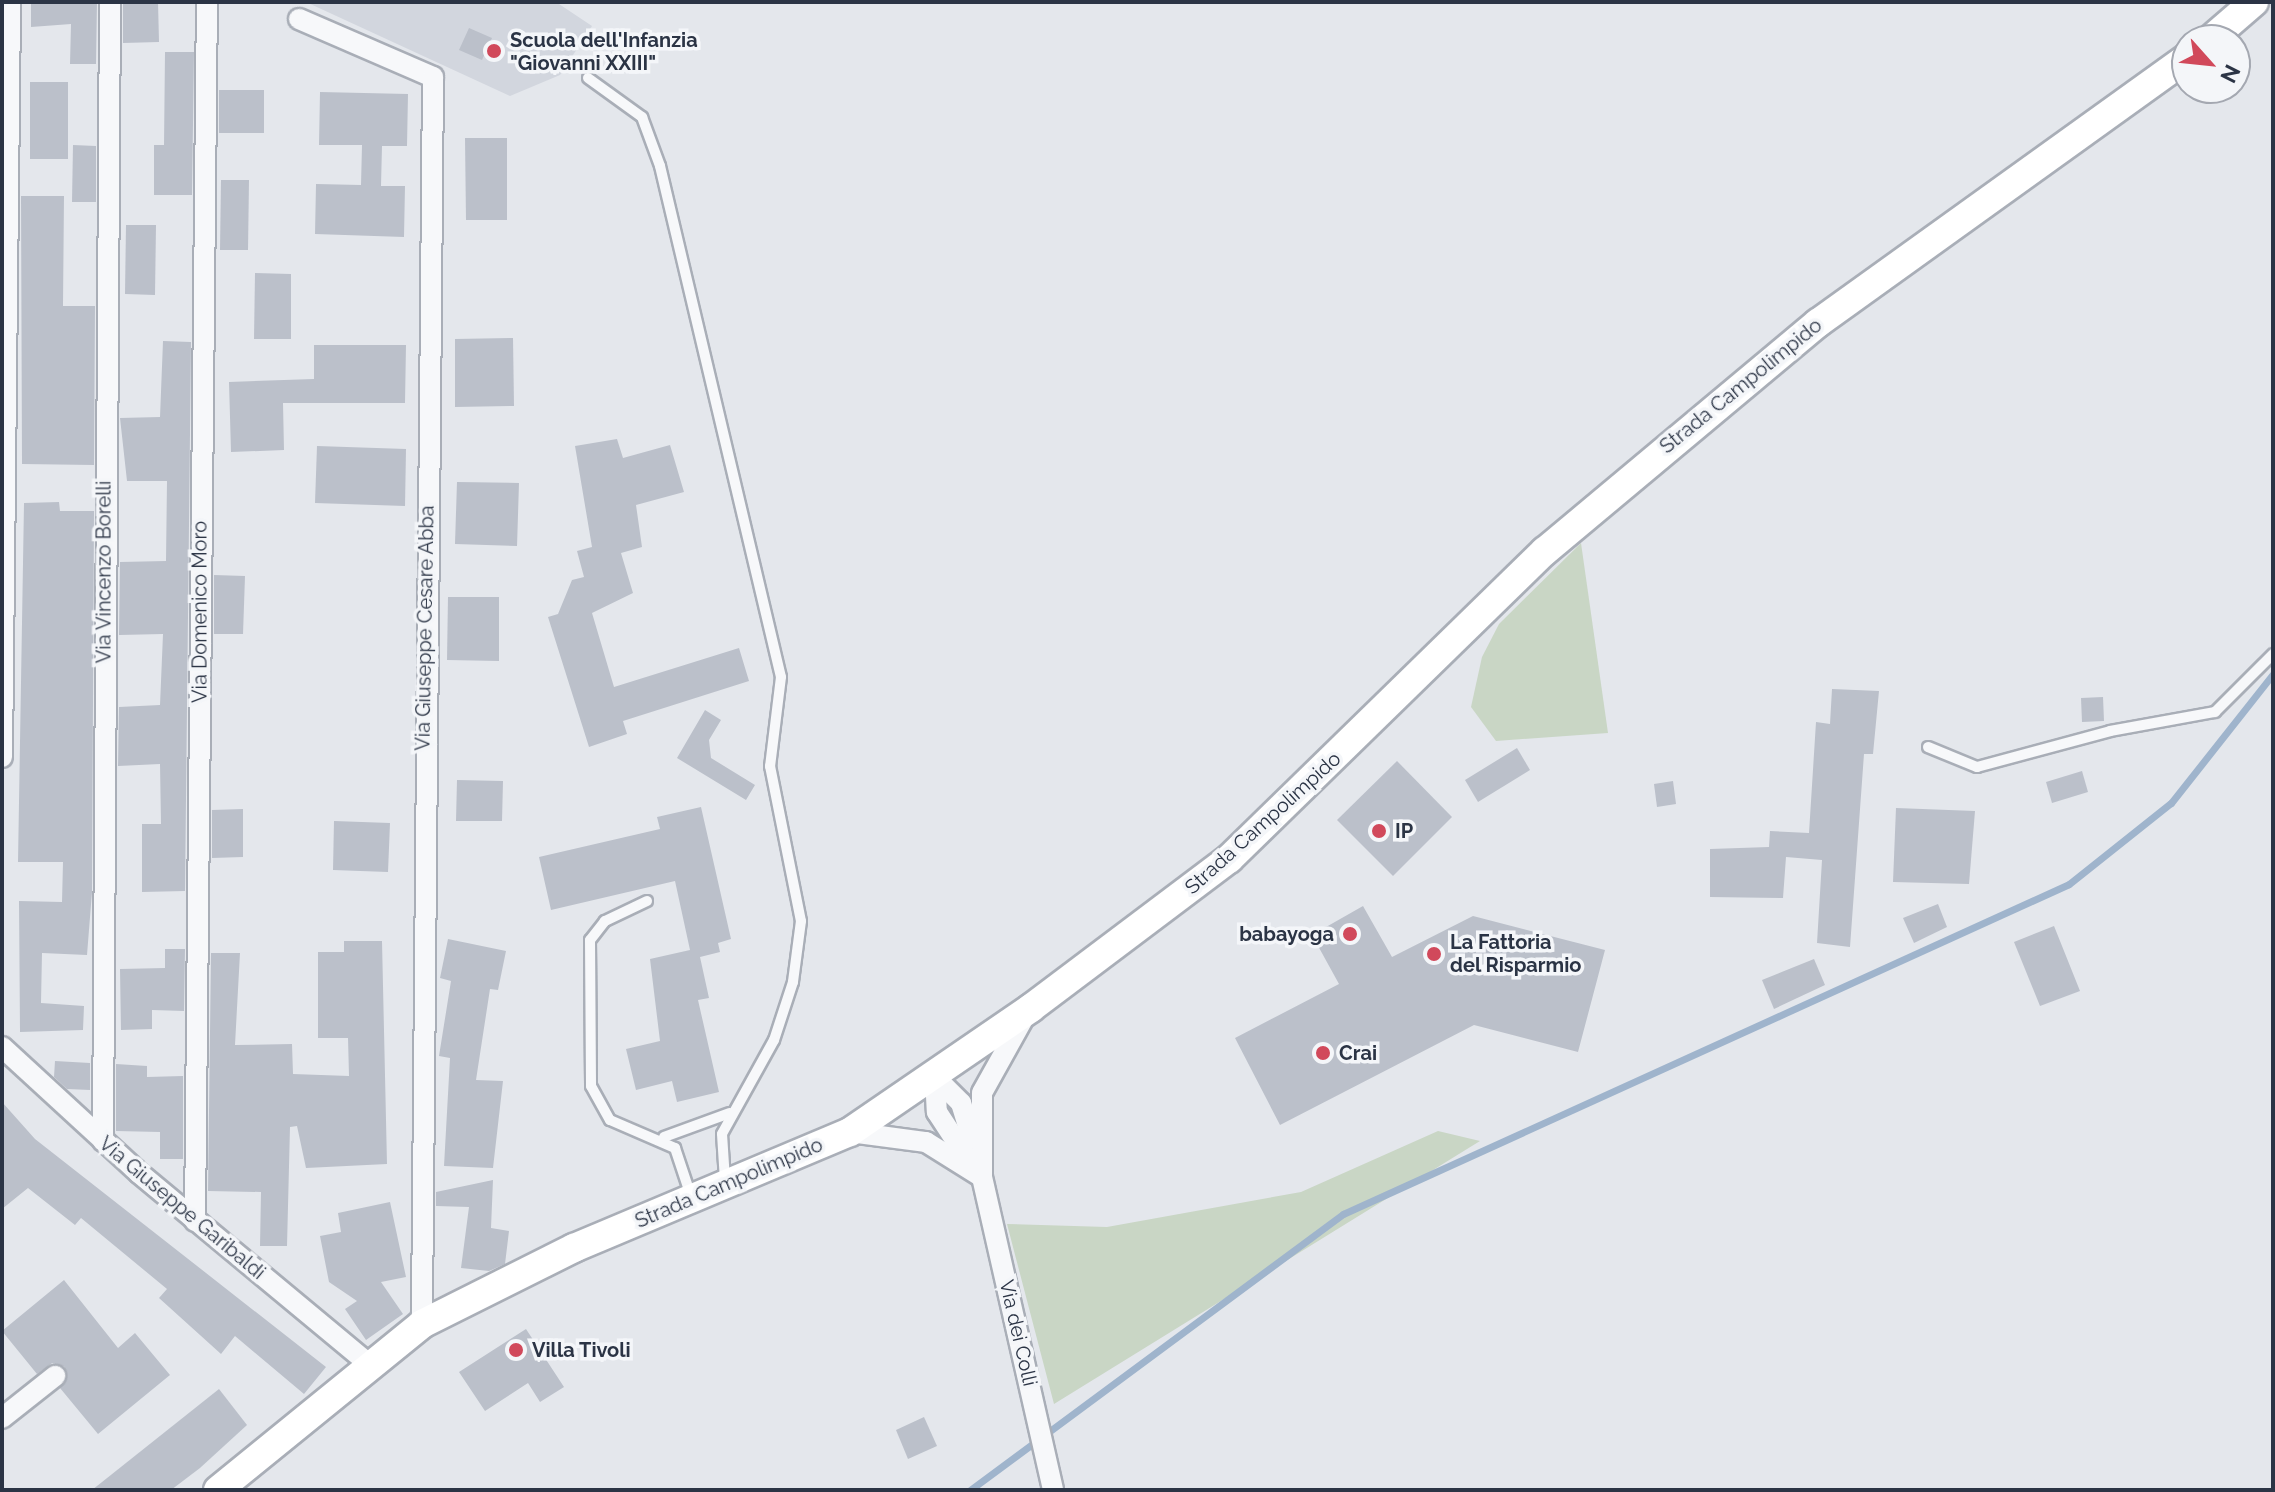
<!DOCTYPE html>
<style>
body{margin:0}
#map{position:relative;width:2275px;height:1492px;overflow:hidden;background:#e4e7ec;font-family:Raleway,sans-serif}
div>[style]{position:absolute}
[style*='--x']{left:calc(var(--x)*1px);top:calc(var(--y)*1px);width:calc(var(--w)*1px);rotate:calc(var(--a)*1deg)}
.built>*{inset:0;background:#d2d6de}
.green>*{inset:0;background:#c9d6c5}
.stream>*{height:7px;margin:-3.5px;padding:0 3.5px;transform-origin:3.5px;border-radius:3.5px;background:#9fb4cc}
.building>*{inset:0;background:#bbc0ca}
.roads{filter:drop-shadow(2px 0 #a9aeb7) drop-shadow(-2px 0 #a9aeb7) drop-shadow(0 2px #a9aeb7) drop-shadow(0 -2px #a9aeb7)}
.lane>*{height:10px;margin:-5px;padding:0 5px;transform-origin:5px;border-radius:5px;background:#f7f8fa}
.street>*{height:20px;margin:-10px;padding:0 10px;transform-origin:10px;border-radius:10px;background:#f7f8fa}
.secondary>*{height:28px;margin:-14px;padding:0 14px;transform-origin:14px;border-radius:14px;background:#fff}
.dots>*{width:22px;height:22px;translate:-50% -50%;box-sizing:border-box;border:4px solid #f4f6f9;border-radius:50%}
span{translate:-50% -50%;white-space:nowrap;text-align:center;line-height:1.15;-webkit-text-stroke:7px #f4f6f9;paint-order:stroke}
.poi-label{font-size:20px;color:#2b3445;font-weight:700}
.left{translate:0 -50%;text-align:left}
.right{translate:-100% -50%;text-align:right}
.street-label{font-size:20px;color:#2b3445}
.frame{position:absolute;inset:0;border:4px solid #2b3445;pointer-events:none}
.north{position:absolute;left:2171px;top:24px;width:80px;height:80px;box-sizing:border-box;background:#f4f6f9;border:2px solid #a4a8b1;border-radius:50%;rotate:117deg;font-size:22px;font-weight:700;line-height:32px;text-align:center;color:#2b3445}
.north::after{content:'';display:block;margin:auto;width:28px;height:36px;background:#d1495b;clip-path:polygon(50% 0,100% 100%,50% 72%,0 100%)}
</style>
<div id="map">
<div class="built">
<div style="clip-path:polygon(306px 2px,556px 2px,592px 26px,560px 75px,510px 96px)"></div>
</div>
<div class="green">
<div style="clip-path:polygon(1581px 543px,1608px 733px,1496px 741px,1471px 707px,1482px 657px,1499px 624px)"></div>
<div style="clip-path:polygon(1438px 1131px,1480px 1141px,1054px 1404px,1007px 1224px,1107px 1227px,1301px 1192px)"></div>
</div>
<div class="stream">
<div style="--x:970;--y:1490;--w:464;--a:-36.5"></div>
<div style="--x:1343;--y:1214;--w:797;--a:-24.44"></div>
<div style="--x:2069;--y:884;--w:130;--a:-38.5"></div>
<div style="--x:2171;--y:803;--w:164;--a:-51.7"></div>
</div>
<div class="building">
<div style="clip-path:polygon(31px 2px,97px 2px,96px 64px,70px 64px,71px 24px,31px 27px)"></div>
<div style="clip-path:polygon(123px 2px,158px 2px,159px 42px,123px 43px)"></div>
<div style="clip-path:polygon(469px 28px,492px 38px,482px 60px,459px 50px)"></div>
<div style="clip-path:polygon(165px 52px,194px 52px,192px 195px,154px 195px,154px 145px,164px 145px)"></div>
<div style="clip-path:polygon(30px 82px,68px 82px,68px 159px,30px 159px)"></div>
<div style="clip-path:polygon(219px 90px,264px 90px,264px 133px,219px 133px)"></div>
<div style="clip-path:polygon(320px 92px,408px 94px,407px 146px,382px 146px,381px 186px,405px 186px,404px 237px,315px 234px,316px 184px,361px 185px,362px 145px,319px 145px)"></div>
<div style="clip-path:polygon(465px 138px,507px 138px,507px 220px,466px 220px)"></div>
<div style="clip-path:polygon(73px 145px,96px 146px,96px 202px,72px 202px)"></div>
<div style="clip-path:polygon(221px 180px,249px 180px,248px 250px,220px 250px)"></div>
<div style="clip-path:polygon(21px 196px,64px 196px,63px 306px,95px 306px,94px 465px,22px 464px)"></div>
<div style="clip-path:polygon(126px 225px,156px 225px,155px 295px,125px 294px)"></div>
<div style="clip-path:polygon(255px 273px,291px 274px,291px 339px,254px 339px)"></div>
<div style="clip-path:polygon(513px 338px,514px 406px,455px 407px,455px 339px)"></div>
<div style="clip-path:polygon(163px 341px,191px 342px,185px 891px,142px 892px,142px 824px,161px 824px,160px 764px,118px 766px,119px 707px,160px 705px,163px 634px,119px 635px,120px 562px,166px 561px,167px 481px,127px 481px,120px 418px,160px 417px)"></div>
<div style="clip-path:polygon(314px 345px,406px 345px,405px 403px,283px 403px,284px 450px,231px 452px,229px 382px,314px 379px)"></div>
<div style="clip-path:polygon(617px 439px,623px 458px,670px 445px,684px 492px,636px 505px,642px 547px,621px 553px,633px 593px,592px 613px,614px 687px,739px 648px,749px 681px,623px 721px,627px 734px,589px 747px,548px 617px,558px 614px,572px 580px,584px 577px,577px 551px,592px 547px,575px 446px)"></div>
<div style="clip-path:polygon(317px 446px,406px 449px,405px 506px,315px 503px)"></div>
<div style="clip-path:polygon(457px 482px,519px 483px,517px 546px,455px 544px)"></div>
<div style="clip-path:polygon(59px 502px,60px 511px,94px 511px,92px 892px,87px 955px,42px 953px,41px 1003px,84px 1006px,83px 1030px,20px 1032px,19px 901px,62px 902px,63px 862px,18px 862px,24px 503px)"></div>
<div style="clip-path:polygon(214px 575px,245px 576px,243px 634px,214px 634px)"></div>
<div style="clip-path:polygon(448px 597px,499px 597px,499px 661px,447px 660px)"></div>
<div style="clip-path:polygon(1832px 689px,1879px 691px,1873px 754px,1864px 754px,1850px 947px,1817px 943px,1822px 860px,1786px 857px,1783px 898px,1710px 897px,1710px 849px,1769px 847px,1770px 831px,1809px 833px,1816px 722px,1830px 724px)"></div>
<div style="clip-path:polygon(2103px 697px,2104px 721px,2082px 722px,2081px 698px)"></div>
<div style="clip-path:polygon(705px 710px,721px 720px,709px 740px,711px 758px,755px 785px,746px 800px,677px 758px)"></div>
<div style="clip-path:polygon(1517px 748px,1530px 770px,1478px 802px,1465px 780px)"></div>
<div style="clip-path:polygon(1397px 761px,1452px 817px,1393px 876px,1337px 820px)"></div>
<div style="clip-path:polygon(2082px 771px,2088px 792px,2052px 803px,2046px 782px)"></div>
<div style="clip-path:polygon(457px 780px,503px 781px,502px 821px,456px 821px)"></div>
<div style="clip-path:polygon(1673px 781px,1676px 804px,1657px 807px,1654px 784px)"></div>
<div style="clip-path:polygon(701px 807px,731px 939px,718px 943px,720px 952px,700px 957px,709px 998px,698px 1000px,719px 1092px,677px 1102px,672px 1081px,636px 1090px,626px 1049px,660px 1041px,650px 959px,690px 950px,675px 881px,551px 910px,539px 857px,660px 829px,657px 817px)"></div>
<div style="clip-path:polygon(1896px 808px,1975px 811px,1969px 884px,1893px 882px)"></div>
<div style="clip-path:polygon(243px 809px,243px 857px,212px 858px,212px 810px)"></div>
<div style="clip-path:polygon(334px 821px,390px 823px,388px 872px,333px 870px)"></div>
<div style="clip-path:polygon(1938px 904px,1947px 927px,1914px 943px,1903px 918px)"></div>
<div style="clip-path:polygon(1363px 906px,1392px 957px,1473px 916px,1605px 950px,1578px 1052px,1474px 1025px,1280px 1125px,1235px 1038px,1339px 984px,1312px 935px)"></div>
<div style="clip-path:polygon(2054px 926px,2080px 991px,2040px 1006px,2014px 942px)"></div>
<div style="clip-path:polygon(448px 939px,506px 951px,498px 990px,490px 989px,476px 1080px,503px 1081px,493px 1168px,444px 1166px,450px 1058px,439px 1056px,451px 981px,440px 978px)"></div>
<div style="clip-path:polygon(344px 941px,382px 941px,387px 1164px,306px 1168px,297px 1126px,290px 1127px,287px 1246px,260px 1246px,261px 1192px,208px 1191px,211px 953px,240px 953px,235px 1045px,292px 1044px,293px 1074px,349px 1076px,348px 1038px,318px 1038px,318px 952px,344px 952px)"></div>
<div style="clip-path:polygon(165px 949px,185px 949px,184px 1011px,152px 1010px,152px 1029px,121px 1030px,120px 969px,165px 968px)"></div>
<div style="clip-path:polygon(1814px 959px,1825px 985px,1774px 1009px,1762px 980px)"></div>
<div style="clip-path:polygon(55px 1061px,90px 1063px,90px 1090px,67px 1089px,54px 1077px)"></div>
<div style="clip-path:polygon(116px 1064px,147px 1066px,147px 1077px,183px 1076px,183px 1159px,160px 1159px,160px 1132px,116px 1131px)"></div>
<div style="clip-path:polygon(2px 1102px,35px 1139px,326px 1367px,304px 1394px,235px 1336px,221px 1354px,159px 1298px,167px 1289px,81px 1218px,75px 1225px,28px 1188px,2px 1209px)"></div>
<div style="clip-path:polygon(493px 1180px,491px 1228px,509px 1231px,505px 1264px,489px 1271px,461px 1268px,469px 1207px,436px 1206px,436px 1192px)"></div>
<div style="clip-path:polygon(390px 1202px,406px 1277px,381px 1282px,403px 1314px,366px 1340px,345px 1309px,357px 1301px,329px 1282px,320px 1236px,341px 1232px,338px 1213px)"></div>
<div style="clip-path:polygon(64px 1280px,118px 1348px,135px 1333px,170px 1375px,98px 1434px,60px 1388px,65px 1367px,52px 1363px,37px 1374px,2px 1331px)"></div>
<div style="clip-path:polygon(526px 1329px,564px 1387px,540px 1402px,528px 1383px,485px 1411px,459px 1372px)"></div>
<div style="clip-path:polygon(219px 1389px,247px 1425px,200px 1468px,171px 1490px,92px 1490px)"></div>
<div style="clip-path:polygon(924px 1417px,937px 1446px,908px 1459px,896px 1430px)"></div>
</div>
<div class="roads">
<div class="lane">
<div style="--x:588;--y:78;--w:67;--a:35.8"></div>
<div style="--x:642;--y:117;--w:52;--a:69.8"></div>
<div style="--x:660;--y:166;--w:525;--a:76.68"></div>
<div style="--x:781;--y:677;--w:90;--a:97"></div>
<div style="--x:770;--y:766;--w:158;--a:78.7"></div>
<div style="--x:801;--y:921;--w:62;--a:97.5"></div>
<div style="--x:793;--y:982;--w:61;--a:108.1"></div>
<div style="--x:774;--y:1040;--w:107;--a:119"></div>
<div style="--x:722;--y:1134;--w:46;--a:86.3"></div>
<div style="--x:1928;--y:747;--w:53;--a:22.2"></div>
<div style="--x:1977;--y:767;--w:138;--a:-15.1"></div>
<div style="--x:2110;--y:731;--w:107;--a:-10.3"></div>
<div style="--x:2215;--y:712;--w:82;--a:-45"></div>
<div style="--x:647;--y:901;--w:47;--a:154.5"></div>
<div style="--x:605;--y:921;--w:24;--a:128"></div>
<div style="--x:590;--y:940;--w:146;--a:89.6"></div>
<div style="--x:591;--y:1086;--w:39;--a:61"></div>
<div style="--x:610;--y:1120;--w:71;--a:23.3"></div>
<div style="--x:675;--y:1148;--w:51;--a:71.6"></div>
<div style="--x:664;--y:1137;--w:70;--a:-20"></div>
</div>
<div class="street">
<div style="--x:299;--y:19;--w:146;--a:23.4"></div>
<div style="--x:433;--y:77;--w:1247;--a:90.51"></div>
<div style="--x:2;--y:757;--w:755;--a:-89.39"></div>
<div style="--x:1022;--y:1021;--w:82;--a:119.1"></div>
<div style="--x:982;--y:1093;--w:84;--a:90"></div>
<div style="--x:982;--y:1177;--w:321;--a:77.2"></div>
<div style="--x:2;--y:1047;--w:186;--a:42.6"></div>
<div style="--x:139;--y:1173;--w:296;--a:39.7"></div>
<div style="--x:935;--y:1077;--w:35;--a:87"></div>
<div style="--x:937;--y:1112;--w:55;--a:56.9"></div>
<div style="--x:935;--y:1077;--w:37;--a:45"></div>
<div style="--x:961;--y:1103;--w:37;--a:73"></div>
<div style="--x:850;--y:1132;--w:77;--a:7.5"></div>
<div style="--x:926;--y:1142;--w:66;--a:32"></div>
<div style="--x:103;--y:1141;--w:1139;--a:-89.65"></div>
<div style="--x:195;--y:1221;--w:1219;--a:-89.44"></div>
<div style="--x:2;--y:1418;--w:68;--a:-38.4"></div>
</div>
<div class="secondary">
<div style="--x:2210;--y:40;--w:58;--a:-40.8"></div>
<div style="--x:218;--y:1490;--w:263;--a:-39.1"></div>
<div style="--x:422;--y:1324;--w:170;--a:-26.6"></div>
<div style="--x:574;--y:1248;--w:299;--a:-22.8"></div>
<div style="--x:850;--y:1132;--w:219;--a:-34.4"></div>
<div style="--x:1031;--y:1008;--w:248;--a:-37"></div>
<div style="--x:1229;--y:859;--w:441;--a:-44.3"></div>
<div style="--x:1545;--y:551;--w:356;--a:-39.9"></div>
<div style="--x:1818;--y:323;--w:454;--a:-35.7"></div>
</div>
</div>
<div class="dots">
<div style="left:494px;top:51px;background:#d1495b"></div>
<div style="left:1379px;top:831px;background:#d1495b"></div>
<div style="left:1350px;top:934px;background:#d1495b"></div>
<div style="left:1434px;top:954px;background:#d1495b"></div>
<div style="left:1323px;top:1053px;background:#d1495b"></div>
<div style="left:516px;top:1350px;background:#d1495b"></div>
</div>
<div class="poi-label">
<span class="left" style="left:510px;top:52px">Scuola dell'Infanzia<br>"Giovanni XXIII"</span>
<span class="left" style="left:1395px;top:831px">IP</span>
<span class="right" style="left:1334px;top:934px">babayoga</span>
<span class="left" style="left:1450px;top:954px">La Fattoria<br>del Risparmio</span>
<span class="left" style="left:1339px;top:1053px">Crai</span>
<span class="left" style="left:532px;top:1350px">Villa Tivoli</span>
</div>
<div class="street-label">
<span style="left:1741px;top:386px;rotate:-39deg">Strada Campolimpido</span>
<span style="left:104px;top:572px;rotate:-90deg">Via Vincenzo Borelli</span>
<span style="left:200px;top:612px;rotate:-90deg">Via Domenico Moro</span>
<span style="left:425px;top:628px;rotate:-89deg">Via Giuseppe Cesare Abba</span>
<span style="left:1263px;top:823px;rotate:-42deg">Strada Campolimpido</span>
<span style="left:729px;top:1183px;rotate:-23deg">Strada Campolimpido</span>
<span style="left:182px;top:1208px;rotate:40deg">Via Giuseppe Garibaldi</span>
<span style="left:1018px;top:1333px;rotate:77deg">Via dei Colli</span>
</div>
<div class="frame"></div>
<div class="north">N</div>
</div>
